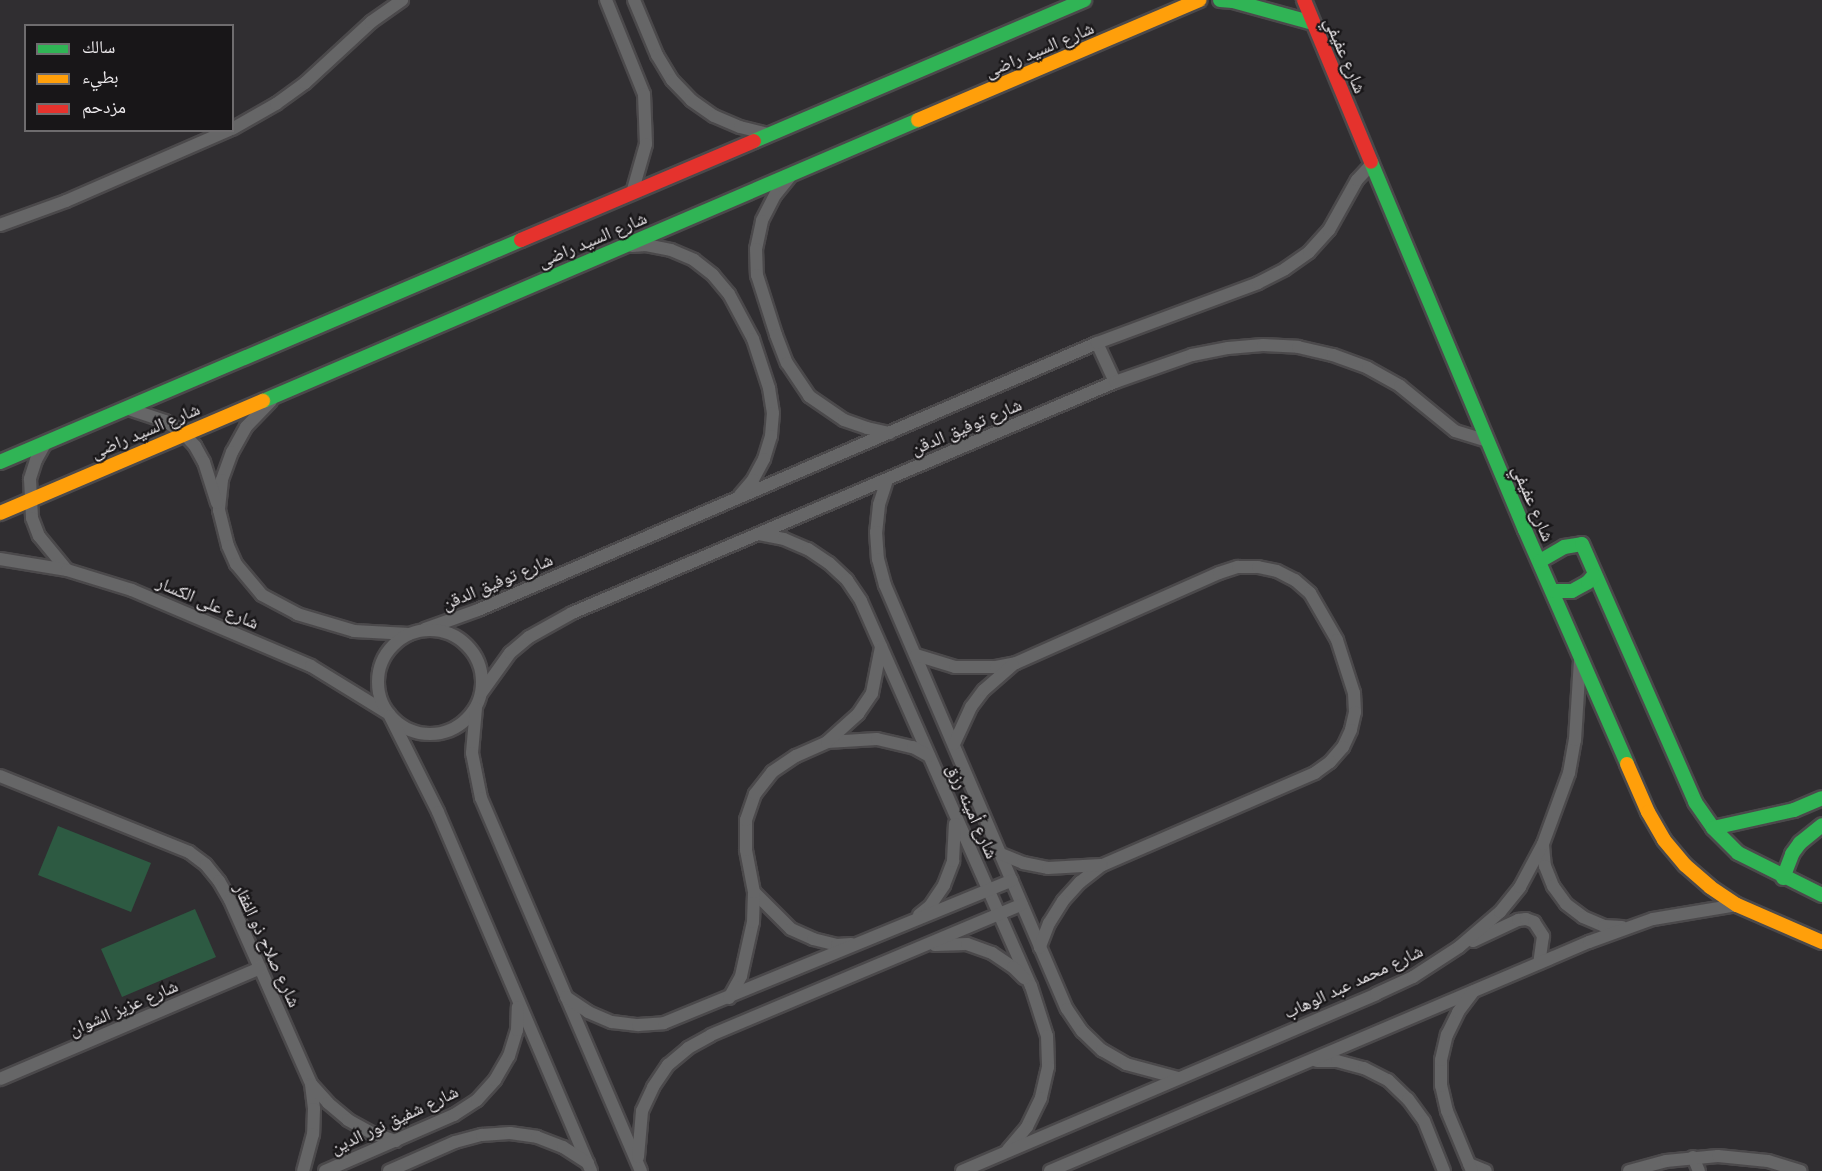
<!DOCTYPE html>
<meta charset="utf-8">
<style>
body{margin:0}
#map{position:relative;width:1822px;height:1171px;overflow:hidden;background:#302e31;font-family:Lato,"Noto Naskh Arabic",sans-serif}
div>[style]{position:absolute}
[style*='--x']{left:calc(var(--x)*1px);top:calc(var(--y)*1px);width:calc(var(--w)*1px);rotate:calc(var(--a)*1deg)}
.green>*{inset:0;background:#2d5a42}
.roads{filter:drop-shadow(2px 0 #4b494b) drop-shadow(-2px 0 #4b494b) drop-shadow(0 2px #4b494b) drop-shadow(0 -2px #4b494b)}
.street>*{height:12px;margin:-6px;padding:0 6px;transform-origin:6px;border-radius:6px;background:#666667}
.street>.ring{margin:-6px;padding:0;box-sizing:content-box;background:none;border:12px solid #666667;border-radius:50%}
.fast>*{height:14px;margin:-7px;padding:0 7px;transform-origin:7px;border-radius:7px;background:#30b455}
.slow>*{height:14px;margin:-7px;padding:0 7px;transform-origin:7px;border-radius:7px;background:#ff9f0a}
.jam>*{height:14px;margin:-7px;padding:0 7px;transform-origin:7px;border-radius:7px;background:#e5322d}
span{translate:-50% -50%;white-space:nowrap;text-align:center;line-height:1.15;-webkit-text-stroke:4.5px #181618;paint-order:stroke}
.street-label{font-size:18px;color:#efecef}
.legend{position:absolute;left:24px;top:24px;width:210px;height:108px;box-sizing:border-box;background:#181618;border:2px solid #6e6c6e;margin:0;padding:8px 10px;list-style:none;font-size:18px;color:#efecef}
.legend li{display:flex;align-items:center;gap:12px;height:30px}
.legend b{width:30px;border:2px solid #6e6c6e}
</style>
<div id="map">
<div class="green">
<div style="clip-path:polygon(58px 826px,151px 863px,131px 912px,38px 875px)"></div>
<div style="clip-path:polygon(195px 909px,216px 957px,122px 997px,101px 949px)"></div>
</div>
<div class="roads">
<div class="street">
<div style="--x:606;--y:0;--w:101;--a:68"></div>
<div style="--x:644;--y:94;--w:50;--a:87.7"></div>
<div style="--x:646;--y:144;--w:51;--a:105.9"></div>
<div style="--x:634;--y:0;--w:60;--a:67.3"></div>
<div style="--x:657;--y:55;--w:29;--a:59"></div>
<div style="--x:672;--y:80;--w:28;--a:46"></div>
<div style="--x:691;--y:100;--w:28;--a:35"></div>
<div style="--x:714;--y:116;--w:28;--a:23"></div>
<div style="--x:740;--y:127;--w:29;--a:14"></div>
<div style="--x:232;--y:129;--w:51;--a:-29.6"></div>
<div style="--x:276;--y:104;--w:36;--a:-36"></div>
<div style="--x:305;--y:83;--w:90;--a:-42.7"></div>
<div style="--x:371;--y:22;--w:38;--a:-35"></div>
<div style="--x:789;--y:178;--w:22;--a:129"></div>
<div style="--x:775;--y:195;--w:29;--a:117"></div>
<div style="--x:762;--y:221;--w:29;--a:102"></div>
<div style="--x:756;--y:249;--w:26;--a:88"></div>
<div style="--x:757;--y:275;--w:63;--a:72.4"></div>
<div style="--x:776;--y:335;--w:30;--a:69"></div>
<div style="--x:787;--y:363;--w:40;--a:56"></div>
<div style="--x:809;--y:396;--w:42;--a:34.4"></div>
<div style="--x:844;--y:420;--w:24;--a:19"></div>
<div style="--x:867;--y:428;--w:23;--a:13"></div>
<div style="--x:0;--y:225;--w:70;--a:-20"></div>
<div style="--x:66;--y:201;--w:178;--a:-23.5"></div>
<div style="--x:632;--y:246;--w:14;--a:-4"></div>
<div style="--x:646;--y:245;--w:25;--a:11"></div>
<div style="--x:671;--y:250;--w:25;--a:23"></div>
<div style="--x:694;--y:260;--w:24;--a:38"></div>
<div style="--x:713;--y:275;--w:25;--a:50"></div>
<div style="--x:729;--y:294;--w:51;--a:61.9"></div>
<div style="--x:753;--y:339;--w:52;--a:71.9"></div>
<div style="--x:769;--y:388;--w:25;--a:81"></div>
<div style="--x:773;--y:413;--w:23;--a:95"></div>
<div style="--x:771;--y:436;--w:24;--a:107"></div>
<div style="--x:764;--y:459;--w:24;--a:118"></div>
<div style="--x:753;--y:480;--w:20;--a:131"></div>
<div style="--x:1097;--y:343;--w:43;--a:65.2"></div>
<div style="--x:271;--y:401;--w:36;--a:134"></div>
<div style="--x:246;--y:427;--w:29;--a:119"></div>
<div style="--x:232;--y:452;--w:30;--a:110"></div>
<div style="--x:222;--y:480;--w:30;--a:96"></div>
<div style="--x:219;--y:510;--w:37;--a:76"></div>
<div style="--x:228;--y:546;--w:20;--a:66"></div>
<div style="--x:236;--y:564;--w:40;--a:50"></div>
<div style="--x:262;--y:595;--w:40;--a:28"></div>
<div style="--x:297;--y:614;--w:59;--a:16.6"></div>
<div style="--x:354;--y:631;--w:55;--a:3.1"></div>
<div style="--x:126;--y:408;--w:41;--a:18.4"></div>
<div style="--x:165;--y:421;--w:22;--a:34"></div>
<div style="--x:183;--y:433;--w:18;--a:47"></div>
<div style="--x:195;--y:446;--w:18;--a:61"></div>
<div style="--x:204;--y:462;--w:43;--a:72.4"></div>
<div style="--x:46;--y:442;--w:21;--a:119"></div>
<div style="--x:36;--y:460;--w:20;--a:108"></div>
<div style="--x:30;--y:479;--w:39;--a:87"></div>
<div style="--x:32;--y:518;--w:19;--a:69"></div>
<div style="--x:39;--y:536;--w:44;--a:50.5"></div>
<div style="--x:887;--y:480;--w:26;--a:108"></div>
<div style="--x:879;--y:505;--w:27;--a:96"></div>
<div style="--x:876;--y:532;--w:27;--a:86"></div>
<div style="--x:878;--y:559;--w:27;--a:75"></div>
<div style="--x:885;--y:585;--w:461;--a:66.8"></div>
<div style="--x:1067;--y:1009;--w:27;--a:56"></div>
<div style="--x:1082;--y:1031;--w:28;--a:44"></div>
<div style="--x:1102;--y:1050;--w:28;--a:30"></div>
<div style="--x:1126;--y:1064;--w:54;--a:15.1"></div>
<div style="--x:759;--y:534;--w:25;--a:11"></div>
<div style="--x:784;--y:539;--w:26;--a:23"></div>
<div style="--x:808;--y:549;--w:25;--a:34"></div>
<div style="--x:829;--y:563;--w:25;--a:43"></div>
<div style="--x:847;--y:580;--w:25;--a:56"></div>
<div style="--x:861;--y:601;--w:421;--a:66.2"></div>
<div style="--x:1031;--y:986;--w:52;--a:72.3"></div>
<div style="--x:1047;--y:1036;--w:31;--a:88"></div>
<div style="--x:1048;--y:1067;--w:32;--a:103"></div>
<div style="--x:1041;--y:1098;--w:32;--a:116"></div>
<div style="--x:1027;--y:1127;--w:30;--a:130"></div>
<div style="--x:0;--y:559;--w:68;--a:9.3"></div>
<div style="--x:67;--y:570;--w:68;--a:17.1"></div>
<div style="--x:132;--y:590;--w:194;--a:23"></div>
<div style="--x:311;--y:666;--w:92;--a:31.6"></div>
<div style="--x:425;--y:629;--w:56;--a:-19.7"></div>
<div style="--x:478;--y:610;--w:674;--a:-23.33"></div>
<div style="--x:1097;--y:343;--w:172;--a:-20.4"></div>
<div style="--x:1258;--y:283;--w:30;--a:-27"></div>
<div style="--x:1285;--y:269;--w:29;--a:-35"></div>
<div style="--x:1309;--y:252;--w:30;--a:-48"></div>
<div style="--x:1329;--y:230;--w:57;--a:-60.8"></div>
<div style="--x:1357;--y:180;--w:22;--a:-47"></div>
<div class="ring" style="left:378px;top:630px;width:92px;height:92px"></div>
<div style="--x:916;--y:655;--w:41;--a:17.1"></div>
<div style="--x:955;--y:667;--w:41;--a:0"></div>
<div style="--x:996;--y:667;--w:20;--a:-11"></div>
<div style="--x:1016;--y:663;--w:222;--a:-23.9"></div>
<div style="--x:1219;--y:573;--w:20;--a:-18"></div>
<div style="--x:1238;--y:567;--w:20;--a:0"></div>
<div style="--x:1258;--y:567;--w:19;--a:12"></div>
<div style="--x:1277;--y:571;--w:20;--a:27"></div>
<div style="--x:1295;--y:580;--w:20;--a:41"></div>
<div style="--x:1310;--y:593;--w:54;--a:60.1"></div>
<div style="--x:1337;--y:640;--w:56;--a:72.2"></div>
<div style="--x:1354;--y:693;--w:19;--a:87"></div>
<div style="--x:1355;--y:712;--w:18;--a:103"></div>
<div style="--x:1351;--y:730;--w:19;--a:115"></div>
<div style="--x:1343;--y:747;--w:20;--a:131"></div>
<div style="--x:1330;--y:762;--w:19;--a:144"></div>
<div style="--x:1315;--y:773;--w:232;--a:156.6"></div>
<div style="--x:1102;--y:865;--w:28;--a:142"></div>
<div style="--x:1080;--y:882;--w:25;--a:132"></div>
<div style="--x:1063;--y:901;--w:26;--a:122"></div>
<div style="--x:1049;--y:923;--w:26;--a:111"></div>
<div style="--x:482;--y:692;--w:48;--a:-54.3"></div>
<div style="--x:510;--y:653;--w:25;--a:-40"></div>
<div style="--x:529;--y:637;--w:49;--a:-29.2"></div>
<div style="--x:572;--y:613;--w:590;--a:-23.05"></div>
<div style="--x:1115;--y:382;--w:82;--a:-19.3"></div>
<div style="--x:1192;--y:355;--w:37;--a:-11"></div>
<div style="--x:1228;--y:348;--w:35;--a:-5"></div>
<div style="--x:1263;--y:345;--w:35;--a:3"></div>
<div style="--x:1298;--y:347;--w:36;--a:13"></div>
<div style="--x:1333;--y:355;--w:37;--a:20"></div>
<div style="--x:1368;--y:368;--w:37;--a:29"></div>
<div style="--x:1400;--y:386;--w:71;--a:39.3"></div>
<div style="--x:1455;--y:431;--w:34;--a:17"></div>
<div style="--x:476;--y:708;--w:45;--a:95.1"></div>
<div style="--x:472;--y:753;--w:46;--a:78.7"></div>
<div style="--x:481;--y:798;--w:406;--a:66.8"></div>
<div style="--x:390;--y:716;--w:107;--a:63.4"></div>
<div style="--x:438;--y:812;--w:390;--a:66.9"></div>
<div style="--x:827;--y:742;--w:50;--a:-3.4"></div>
<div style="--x:877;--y:739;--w:37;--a:13"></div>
<div style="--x:913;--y:747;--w:18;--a:29"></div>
<div style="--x:954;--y:744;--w:41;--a:-65.3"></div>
<div style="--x:971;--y:707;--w:21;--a:-53"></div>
<div style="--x:984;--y:690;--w:38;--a:-41"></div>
<div style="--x:0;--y:776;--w:204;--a:21.9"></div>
<div style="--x:189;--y:852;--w:21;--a:37"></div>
<div style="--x:206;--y:865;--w:21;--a:51"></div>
<div style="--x:219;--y:881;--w:22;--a:60"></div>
<div style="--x:230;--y:900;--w:201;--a:66.2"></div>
<div style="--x:311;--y:1084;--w:25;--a:83"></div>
<div style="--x:314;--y:1109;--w:25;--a:92"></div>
<div style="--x:313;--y:1134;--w:38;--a:105"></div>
<div style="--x:1543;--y:845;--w:21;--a:85"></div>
<div style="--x:1545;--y:866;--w:22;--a:68"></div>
<div style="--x:1553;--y:886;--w:22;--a:54"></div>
<div style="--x:1566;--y:904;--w:21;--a:37"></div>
<div style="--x:1583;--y:917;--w:23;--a:23"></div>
<div style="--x:1604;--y:926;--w:18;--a:3"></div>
<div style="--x:1001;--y:854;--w:24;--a:22"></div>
<div style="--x:1023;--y:863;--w:25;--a:11"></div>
<div style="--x:1048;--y:868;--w:53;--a:-3.2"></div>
<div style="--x:754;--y:892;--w:52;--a:45"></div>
<div style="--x:791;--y:929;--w:24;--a:24"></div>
<div style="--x:813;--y:939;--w:25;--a:14"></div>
<div style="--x:837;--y:945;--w:14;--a:-4"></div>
<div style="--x:919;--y:915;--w:14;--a:-39"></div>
<div style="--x:930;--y:906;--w:25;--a:-56"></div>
<div style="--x:944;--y:885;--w:26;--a:-69"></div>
<div style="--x:953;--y:861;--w:37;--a:-87"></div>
<div style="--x:1473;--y:941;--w:50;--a:-25"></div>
<div style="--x:1518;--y:920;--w:8;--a:-7"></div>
<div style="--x:1526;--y:919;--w:9;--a:21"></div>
<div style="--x:1534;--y:922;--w:17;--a:57"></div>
<div style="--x:1543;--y:936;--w:27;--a:98"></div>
<div style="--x:935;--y:945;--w:32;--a:-2"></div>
<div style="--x:967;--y:944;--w:27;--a:20"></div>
<div style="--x:992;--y:953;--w:25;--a:34"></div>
<div style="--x:1013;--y:967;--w:16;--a:45"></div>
<div style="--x:566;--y:997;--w:27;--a:34"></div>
<div style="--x:588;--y:1012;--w:26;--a:23"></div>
<div style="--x:612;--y:1022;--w:26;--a:7"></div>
<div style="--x:638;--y:1025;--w:26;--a:-4"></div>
<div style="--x:664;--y:1023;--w:376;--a:-22.3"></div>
<div style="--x:729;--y:998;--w:25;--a:-61"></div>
<div style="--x:741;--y:976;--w:55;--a:-77.5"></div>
<div style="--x:753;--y:922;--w:30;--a:-88"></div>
<div style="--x:754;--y:892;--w:43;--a:-100.8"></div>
<div style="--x:746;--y:850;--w:30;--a:-90"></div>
<div style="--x:746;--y:820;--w:28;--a:-71"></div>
<div style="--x:755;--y:794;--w:28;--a:-52"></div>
<div style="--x:772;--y:772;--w:29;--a:-34"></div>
<div style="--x:796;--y:756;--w:34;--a:-24"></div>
<div style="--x:827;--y:742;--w:42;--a:-42.1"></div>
<div style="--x:858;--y:714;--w:25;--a:-56"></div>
<div style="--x:872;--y:693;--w:47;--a:-78.9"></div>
<div style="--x:1317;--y:1061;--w:20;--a:0"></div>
<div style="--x:1337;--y:1061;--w:28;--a:15"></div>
<div style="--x:1364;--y:1068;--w:27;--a:27"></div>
<div style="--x:1388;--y:1080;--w:28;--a:44"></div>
<div style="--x:1408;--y:1099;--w:27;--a:54"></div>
<div style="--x:1424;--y:1121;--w:54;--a:68.2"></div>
<div style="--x:0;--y:1079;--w:283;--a:-23.1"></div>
<div style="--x:312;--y:1085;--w:24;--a:48"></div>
<div style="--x:328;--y:1103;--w:26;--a:40"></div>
<div style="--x:348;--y:1120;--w:26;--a:29"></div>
<div style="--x:371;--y:1133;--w:26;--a:18"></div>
<div style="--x:638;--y:1157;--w:46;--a:-85"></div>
<div style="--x:642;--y:1111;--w:26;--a:-65"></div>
<div style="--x:653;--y:1087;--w:27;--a:-56"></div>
<div style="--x:668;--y:1065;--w:26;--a:-40"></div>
<div style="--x:688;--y:1048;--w:26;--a:-29"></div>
<div style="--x:711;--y:1035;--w:337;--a:-22.8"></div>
<div style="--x:1693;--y:1157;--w:15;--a:67"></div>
<div style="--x:1469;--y:1164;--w:18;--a:22"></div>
<div style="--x:325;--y:1171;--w:141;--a:-23.5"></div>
<div style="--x:454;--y:1115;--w:27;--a:-33"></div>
<div style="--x:477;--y:1100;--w:27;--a:-48"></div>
<div style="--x:495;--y:1080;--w:28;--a:-60"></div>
<div style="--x:509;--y:1056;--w:27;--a:-73"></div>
<div style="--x:517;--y:1030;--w:23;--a:-88"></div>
<div style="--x:389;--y:1171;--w:72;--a:-23.7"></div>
<div style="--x:455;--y:1142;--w:28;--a:-15"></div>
<div style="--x:482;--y:1135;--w:28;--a:-4"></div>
<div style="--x:510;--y:1133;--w:27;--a:8"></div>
<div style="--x:537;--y:1137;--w:28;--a:21"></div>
<div style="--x:563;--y:1147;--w:30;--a:33"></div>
<div style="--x:962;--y:1171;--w:450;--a:-23.1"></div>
<div style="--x:1376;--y:994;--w:41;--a:-24.7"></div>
<div style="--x:1413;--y:977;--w:55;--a:-33.1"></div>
<div style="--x:1459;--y:947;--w:54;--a:-40.5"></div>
<div style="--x:1500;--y:912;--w:32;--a:-51"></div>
<div style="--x:1520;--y:887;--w:49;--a:-61.9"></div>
<div style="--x:1543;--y:844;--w:76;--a:-69.9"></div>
<div style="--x:1569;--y:773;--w:34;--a:-80"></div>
<div style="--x:1575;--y:740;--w:79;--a:-86.4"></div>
<div style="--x:1050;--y:1171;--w:586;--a:-23.02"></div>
<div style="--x:1589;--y:942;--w:68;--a:-19.8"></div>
<div style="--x:1653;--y:919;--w:85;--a:-9.5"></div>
<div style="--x:1472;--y:1171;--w:65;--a:-112.6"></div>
<div style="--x:1447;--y:1111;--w:26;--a:-103"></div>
<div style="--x:1441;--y:1086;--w:26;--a:-90"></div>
<div style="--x:1441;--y:1060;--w:26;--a:-77"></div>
<div style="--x:1447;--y:1035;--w:25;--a:-64"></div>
<div style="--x:1458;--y:1012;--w:26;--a:-53"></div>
<div style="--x:1629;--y:1171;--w:38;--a:-15"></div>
<div style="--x:1666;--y:1161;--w:52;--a:-5.5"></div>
<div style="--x:1718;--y:1156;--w:50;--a:5.7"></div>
<div style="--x:1768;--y:1161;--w:34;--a:17"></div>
</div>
<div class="fast">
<div style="--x:1220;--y:0;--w:13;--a:4"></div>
<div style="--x:1233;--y:1;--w:83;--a:15.4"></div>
<div style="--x:754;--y:141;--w:359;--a:-23.1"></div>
<div style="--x:1371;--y:162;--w:399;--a:67.3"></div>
<div style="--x:1525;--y:530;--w:255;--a:66.4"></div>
<div style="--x:263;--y:401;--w:713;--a:-23.22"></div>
<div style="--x:0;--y:462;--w:566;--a:-23.08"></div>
<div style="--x:1540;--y:561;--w:28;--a:-30"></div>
<div style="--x:1564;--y:547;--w:18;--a:-9"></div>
<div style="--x:1582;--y:544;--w:282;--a:66.3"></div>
<div style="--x:1695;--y:802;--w:32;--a:55"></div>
<div style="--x:1713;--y:828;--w:35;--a:45"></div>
<div style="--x:1738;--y:853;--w:94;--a:26.6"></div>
<div style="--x:1554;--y:591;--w:18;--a:0"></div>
<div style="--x:1572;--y:591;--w:18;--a:-29"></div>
<div style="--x:1588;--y:582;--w:9;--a:-49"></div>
<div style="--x:1713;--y:828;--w:83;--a:-12.5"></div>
<div style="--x:1794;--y:810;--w:30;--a:-23"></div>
<div style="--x:1783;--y:878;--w:26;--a:-69"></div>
<div style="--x:1792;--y:854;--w:14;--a:-54"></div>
<div style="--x:1800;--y:843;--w:28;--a:-39"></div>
</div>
<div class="slow">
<div style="--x:918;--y:120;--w:306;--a:-23.1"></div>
<div style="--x:0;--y:513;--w:286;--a:-23.1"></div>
<div style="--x:1627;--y:764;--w:52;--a:66.4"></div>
<div style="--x:1648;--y:812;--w:32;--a:60"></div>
<div style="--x:1664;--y:840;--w:33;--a:50"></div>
<div style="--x:1685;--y:865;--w:33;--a:41"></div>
<div style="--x:1710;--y:887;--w:32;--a:34"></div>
<div style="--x:1737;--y:905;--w:93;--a:23.5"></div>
</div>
<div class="jam">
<div style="--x:1304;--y:0;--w:175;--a:67.5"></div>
<div style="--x:521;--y:240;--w:253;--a:-23"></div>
</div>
</div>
<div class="street-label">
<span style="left:1039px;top:49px;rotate:-23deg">شارع السيد راضى</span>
<span style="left:1346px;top:55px;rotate:67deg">شارع عفيفي</span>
<span style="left:592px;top:239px;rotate:-23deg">شارع السيد راضى</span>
<span style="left:966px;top:426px;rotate:-23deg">شارع توفيق الدقن</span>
<span style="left:145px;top:430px;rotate:-23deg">شارع السيد راضى</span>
<span style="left:1534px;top:503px;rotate:67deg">شارع عفيفي</span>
<span style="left:497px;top:581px;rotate:-23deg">شارع توفيق الدقن</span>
<span style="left:208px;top:602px;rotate:23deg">شارع على الكسار</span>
<span style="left:973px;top:811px;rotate:66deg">شارع أمينه رزق</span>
<span style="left:268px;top:945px;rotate:65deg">شارع صلاح ذو الفقار</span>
<span style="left:1353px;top:981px;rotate:-25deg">شارع محمد عبد الوهاب</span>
<span style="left:123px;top:1007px;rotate:-23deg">شارع عزيز الشوان</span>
<span style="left:394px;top:1119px;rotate:-25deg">شارع شفيق نور الدين</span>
</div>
<ul class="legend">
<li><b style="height:8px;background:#30b455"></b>سالك</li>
<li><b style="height:8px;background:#ff9f0a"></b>بطيء</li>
<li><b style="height:8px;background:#e5322d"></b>مزدحم</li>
</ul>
</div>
